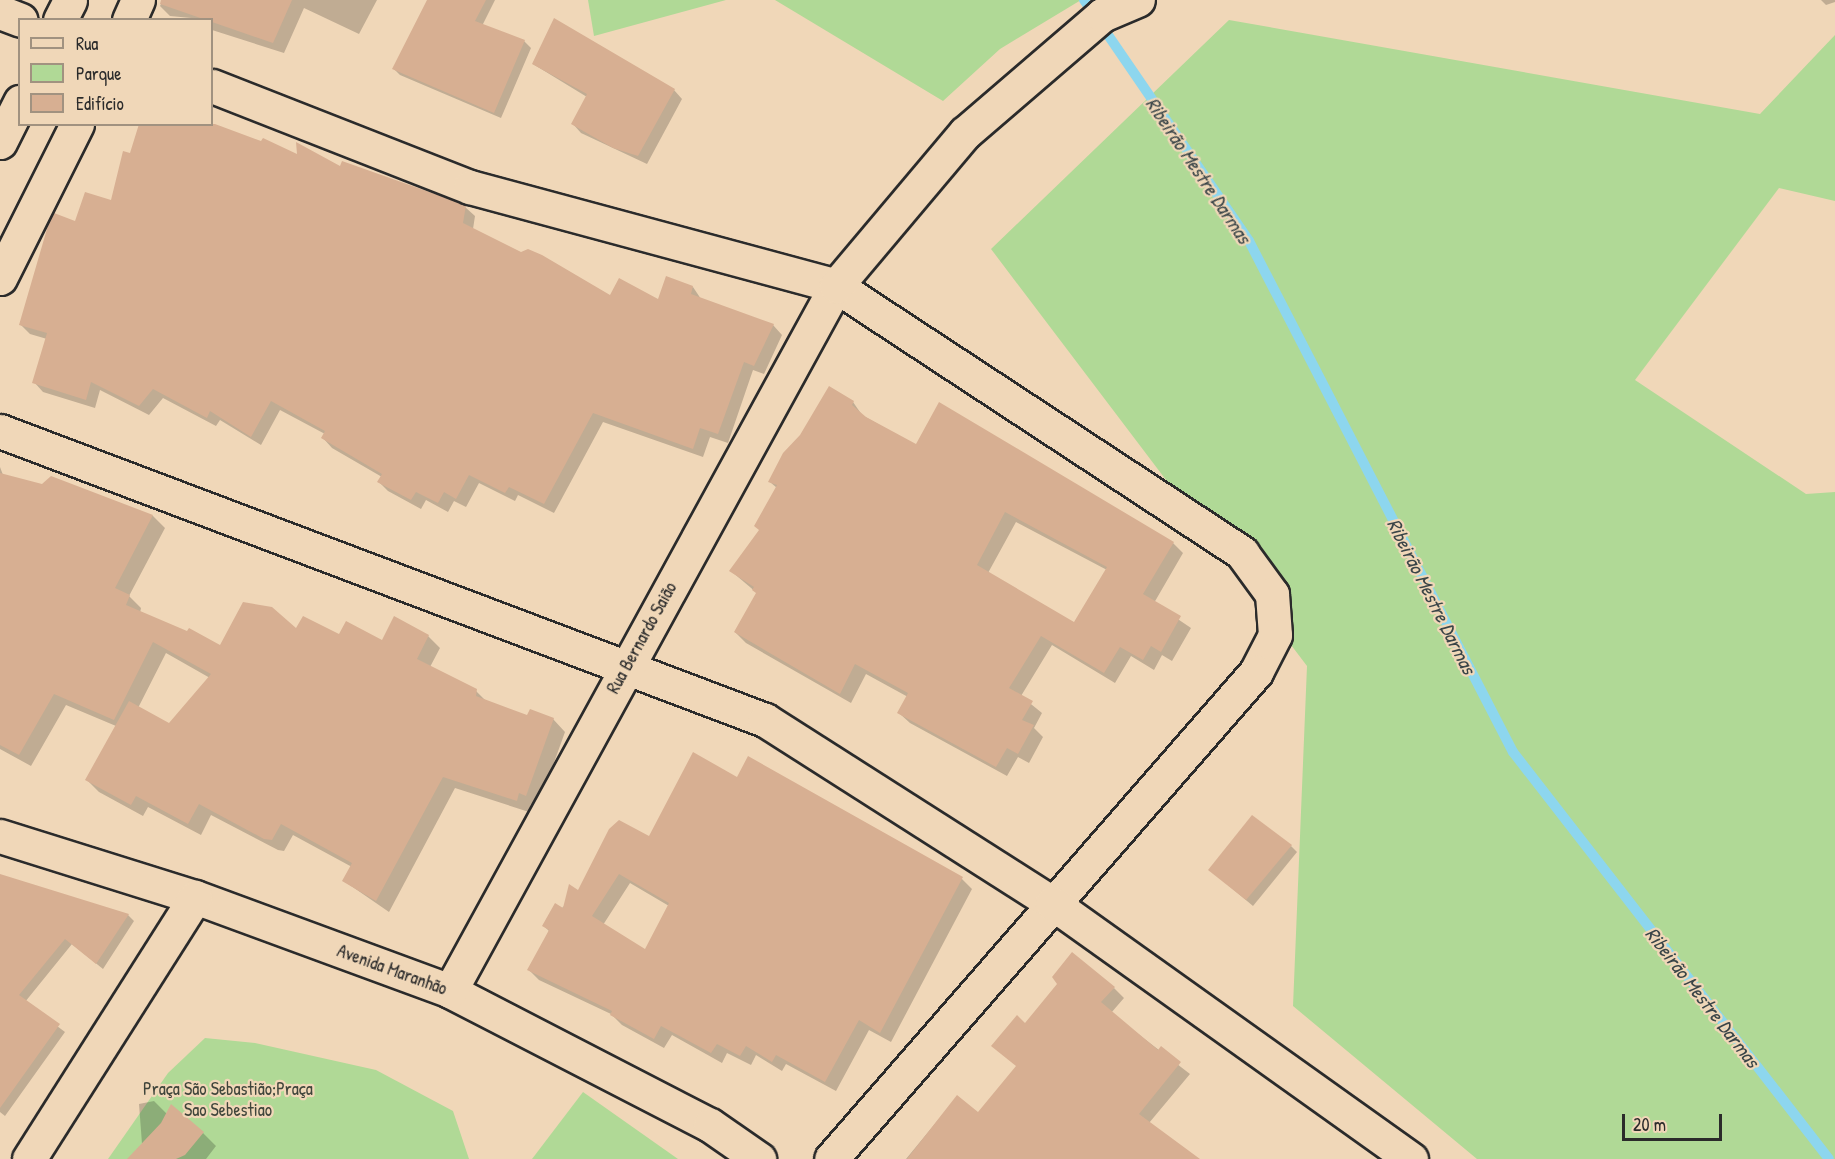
<!DOCTYPE html>
<meta charset="utf-8">
<style>
body{margin:0}
#map{position:relative;width:1835px;height:1159px;overflow:hidden;background:#f0d7b8;font-family:"Patrick Hand",sans-serif}
div>[style]{position:absolute}
[style*='--x']{left:calc(var(--x)*1px);top:calc(var(--y)*1px);width:calc(var(--w)*1px);rotate:calc(var(--a)*1deg)}
.green>*{inset:0;background:#b0d996}
.shadow>*{inset:0;background:#0003}
.stream>*{height:10px;margin:-5px;padding:0 5px;transform-origin:5px;border-radius:5px;background:#8dd6ee}
.building>*{inset:0;background:#d7af92}
.roads{filter:drop-shadow(2px 0 #2b2b2b) drop-shadow(-2px 0 #2b2b2b) drop-shadow(0 2px #2b2b2b) drop-shadow(0 -2px #2b2b2b)}
.minor>*{height:33px;margin:-16.5px;padding:0 16.5px;transform-origin:16.5px;border-radius:16.5px;background:#f0d7b8}
span{translate:-50% -50%;white-space:nowrap;text-align:center;line-height:1.15;-webkit-text-stroke:4.5px #f0d7b8;paint-order:stroke}
.street-label{font-size:18px;color:#2b2b2b}
.park-label{font-size:18px;color:#3f453b}
.water-label{font-size:20px;color:#3a4548;font-style:italic}
.legend{position:absolute;left:18px;top:18px;width:195px;height:108px;box-sizing:border-box;background:#f0d7b8;border:2px solid #a19280;margin:0;padding:8px 10px;list-style:none;font-size:18px;color:#2b2b2b}
.legend li{display:flex;align-items:center;gap:12px;height:30px}
.legend b{width:30px;border:2px solid #a19280}
.scale{position:absolute;left:1622px;top:1114px;width:100px;height:27px;box-sizing:border-box;border:3px solid #2b2b2b;border-top:0;padding-left:8px;font-size:18px;line-height:21px;white-space:nowrap;color:#2b2b2b;-webkit-text-stroke:4px #f0d7b8;paint-order:stroke}
</style>
<div id="map">
<div class="green">
<div style="clip-path:polygon(588px 0,726px 0,594px 36px)"></div>
<div style="clip-path:polygon(775px 0,1081px 0,1000px 49px,943px 101px)"></div>
<div style="clip-path:polygon(1229px 20px,1760px 114px,1835px 35px,1835px 201px,1779px 188px,1635px 380px,1806px 494px,1835px 492px,1835px 1159px,1477px 1159px,1293px 1006px,1307px 666px,991px 249px)"></div>
<div style="clip-path:polygon(205px 1038px,255px 1043px,376px 1070px,453px 1111px,469px 1159px,108px 1159px,168px 1073px)"></div>
<div style="clip-path:polygon(583px 1092px,678px 1159px,532px 1159px)"></div>
</div>
<div class="shadow">
<div style="clip-path:polygon(163px 0,377px 0,359px 34px,304px 8px,284px 53px,212px 30px,212px 20px,170px 16px,160px 6px)"></div>
<div style="clip-path:polygon(429px 0,495px 0,482px 26px,524px 41px,531px 48px,501px 118px,400px 75px,394px 69px)"></div>
<div style="clip-path:polygon(1821px 0,1835px 0,1835px 2px,1826px 5px)"></div>
<div style="clip-path:polygon(533px 64px,674px 90px,682px 99px,647px 164px,581px 133px,573px 124px,587px 97px)"></div>
<div style="clip-path:polygon(299px 157px,465px 207px,475px 216px,473px 229px,611px 297px,659px 301px,693px 287px,701px 299px,773px 325px,782px 335px,764px 374px,753px 370px,728px 443px,710px 437px,703px 457px,603px 422px,554px 513px,518px 495px,515px 501px,479px 483px,466px 507px,454px 501px,448px 512px,426px 500px,421px 509px,388px 491px,379px 482px,382px 477px,332px 448px,323px 438px,325px 434px,280px 410px,261px 445px,220px 420px,216px 426px,163px 398px,149px 415px,100px 390px,95px 408px,43px 392px,34px 382px,47px 339px,30px 334px,20px 324px,76px 223px,112px 202px)"></div>
<div style="clip-path:polygon(evenodd,853px 402px,862px 415px,916px 446px,1173px 543px,1183px 553px,1154px 603px,1191px 628px,1172px 661px,1162px 655px,1154px 670px,1131px 656px,1115px 683px,1052px 645px,1021px 696px,1042px 713px,1034px 728px,1043px 737px,1029px 763px,1018px 757px,1007px 776px,910px 723px,899px 713px,908px 697px,866px 674px,851px 703px,746px 643px,735px 632px,757px 593px,731px 571px,761px 531px,777px 488px,770px 482px,853px 402px,1016px 522px,1107px 570px,1075px 624px,988px 573px,1016px 522px)"></div>
<div style="clip-path:polygon(evenodd,0 467px,3px 475px,43px 486px,51px 478px,153px 516px,165px 528px,129px 596px,141px 608px,140px 613px,221px 647px,297px 631px,382px 642px,428px 636px,440px 648px,430px 667px,476px 691px,486px 701px,528px 717px,553px 719px,565px 732px,538px 807px,531px 804px,529px 812px,455px 788px,389px 912px,344px 881px,352px 867px,293px 835px,284px 851px,278px 850px,211px 815px,201px 835px,148px 807px,143px 816px,99px 792px,87px 780px,116px 726px,66px 705px,31px 766px,0 749px,0 467px,166px 653px,210px 678px,169px 725px,138px 708px,166px 653px)"></div>
<div style="clip-path:polygon(evenodd,749px 758px,962px 879px,972px 889px,891px 1042px,869px 1030px,836px 1091px,786px 1064px,782px 1071px,756px 1055px,751px 1065px,727px 1053px,722px 1063px,672px 1035px,664px 1048px,622px 1025px,611px 1014px,539px 980px,529px 970px,549px 931px,544px 926px,578px 892px,649px 838px,738px 779px,749px 758px,630px 883px,669px 906px,646px 951px,603px 925px,630px 883px)"></div>
<div style="clip-path:polygon(1291px 846px,1297px 852px,1253px 906px,1210px 870px)"></div>
<div style="clip-path:polygon(0 876px,128px 915px,134px 921px,103px 969px,72px 944px,25px 1002px,65px 1032px,5px 1116px,0 1112px)"></div>
<div style="clip-path:polygon(1114px 988px,1124px 998px,1111px 1013px,1190px 1074px,1149px 1123px,1186px 1159px,906px 1159px,957px 1097px,978px 1114px,1017px 1067px,1025px 1025px)"></div>
<div style="clip-path:polygon(154px 1101px,167px 1114px,203px 1133px,216px 1146px,206px 1159px,129px 1159px,142px 1144px,139px 1104px)"></div>
</div>
<div class="stream">
<div style="--x:1084;--y:0;--w:292;--a:55.6"></div>
<div style="--x:1249;--y:241;--w:575;--a:62.68"></div>
<div style="--x:1513;--y:752;--w:515;--a:52.17"></div>
</div>
<div class="building">
<div style="clip-path:polygon(161px 0,292px 0,273px 43px,160px 4px)"></div>
<div style="clip-path:polygon(427px 0,486px 0,475px 21px,525px 40px,494px 113px,392px 69px)"></div>
<div style="clip-path:polygon(554px 18px,675px 89px,638px 156px,613px 148px,571px 124px,587px 94px,532px 64px)"></div>
<div style="clip-path:polygon(139px 124px,215px 124px,261px 141px,263px 138px,297px 154px,296px 142px,340px 166px,342px 161px,466px 205px,463px 223px,521px 252px,528px 249px,542px 255px,610px 295px,619px 278px,658px 299px,666px 276px,693px 286px,691px 294px,774px 324px,754px 366px,744px 362px,718px 434px,700px 428px,693px 449px,593px 413px,544px 504px,509px 487px,505px 493px,469px 475px,456px 499px,444px 492px,438px 503px,416px 492px,411px 500px,377px 482px,382px 474px,321px 438px,325px 431px,271px 401px,251px 437px,210px 411px,207px 418px,153px 389px,139px 406px,91px 382px,86px 400px,32px 383px,47px 333px,19px 325px,49px 222px,54px 213px,75px 221px,85px 192px,111px 200px,123px 151px,130px 153px)"></div>
<div style="clip-path:polygon(evenodd,829px 386px,854px 401px,852px 405px,866px 417px,916px 444px,939px 402px,1174px 542px,1143px 594px,1181px 616px,1161px 652px,1151px 646px,1143px 660px,1120px 647px,1104px 673px,1041px 636px,1009px 688px,1033px 701px,1022px 720px,1034px 725px,1018px 754px,1007px 748px,996px 767px,897px 713px,908px 693px,855px 664px,840px 694px,734px 632px,756px 593px,752px 590px,754px 587px,729px 571px,759px 530px,754px 526px,777px 485px,768px 482px,783px 453px,800px 435px,829px 386px,1005px 512px,1107px 567px,1074px 622px,977px 565px,1005px 512px)"></div>
<div style="clip-path:polygon(0 473px,42px 484px,51px 476px,153px 515px,115px 588px,130px 595px,126px 605px,187px 631px,189px 628px,220px 645px,243px 602px,272px 607px,296px 628px,303px 616px,339px 634px,346px 621px,382px 640px,394px 616px,429px 635px,417px 659px,477px 689px,476px 696px,527px 715px,530px 709px,554px 718px,526px 796px,519px 793px,517px 801px,443px 777px,376px 901px,342px 881px,352px 863px,281px 824px,272px 840px,264px 839px,199px 804px,188px 824px,136px 796px,131px 805px,85px 780px,129px 701px,169px 723px,211px 674px,153px 642px,114px 720px,54px 694px,19px 755px,0 745px)"></div>
<div style="clip-path:polygon(evenodd,693px 752px,737px 777px,748px 756px,963px 877px,880px 1033px,859px 1020px,825px 1082px,776px 1055px,772px 1062px,746px 1046px,740px 1056px,717px 1044px,711px 1053px,661px 1026px,654px 1039px,610px 1015px,612px 1011px,527px 970px,549px 930px,542px 926px,555px 903px,563px 908px,569px 884px,578px 890px,609px 829px,619px 820px,649px 836px,693px 752px,619px 874px,669px 903px,645px 949px,592px 916px,619px 874px)"></div>
<div style="clip-path:polygon(1252px 815px,1292px 845px,1246px 900px,1208px 870px)"></div>
<div style="clip-path:polygon(0 874px,129px 914px,96px 964px,65px 939px,19px 995px,60px 1024px,0 1108px)"></div>
<div style="clip-path:polygon(1072px 952px,1115px 987px,1101px 1002px,1158px 1050px,1161px 1046px,1181px 1062px,1139px 1114px,1200px 1159px,907px 1159px,957px 1095px,978px 1112px,1016px 1066px,991px 1046px,1017px 1015px,1025px 1023px,1057px 984px,1052px 977px)"></div>
<div style="clip-path:polygon(171px 1104px,204px 1132px,185px 1155px,176px 1159px,127px 1159px,161px 1123px)"></div>
</div>
<div class="roads">
<div class="minor">
<div style="--x:0;--y:12;--w:22;--a:21"></div>
<div style="--x:60;--y:20;--w:22;--a:-63"></div>
<div style="--x:129;--y:20;--w:22;--a:-66"></div>
<div style="--x:212;--y:86;--w:277;--a:21.4"></div>
<div style="--x:470;--y:187;--w:379;--a:15.1"></div>
<div style="--x:836;--y:286;--w:486;--a:33.3"></div>
<div style="--x:1242;--y:553;--w:51;--a:53.8"></div>
<div style="--x:1272;--y:594;--w:41;--a:85.8"></div>
<div style="--x:1275;--y:635;--w:42;--a:117.2"></div>
<div style="--x:1256;--y:672;--w:646;--a:131.11"></div>
<div style="--x:0;--y:142;--w:45;--a:-63.4"></div>
<div style="--x:0;--y:278;--w:172;--a:-63.4"></div>
<div style="--x:0;--y:431;--w:818;--a:20.7"></div>
<div style="--x:765;--y:720;--w:340;--a:32.5"></div>
<div style="--x:1052;--y:903;--w:441;--a:35.5"></div>
<div style="--x:0;--y:836;--w:204;--a:17.4"></div>
<div style="--x:195;--y:897;--w:272;--a:20.2"></div>
<div style="--x:450;--y:991;--w:292;--a:27.3"></div>
<div style="--x:710;--y:1125;--w:60;--a:34.8"></div>
<div style="--x:450;--y:991;--w:804;--a:-61.3"></div>
<div style="--x:836;--y:286;--w:200;--a:-49.9"></div>
<div style="--x:965;--y:133;--w:181;--a:-40.7"></div>
<div style="--x:1102;--y:15;--w:39;--a:-23"></div>
<div style="--x:29;--y:1159;--w:310;--a:-57.6"></div>
</div>
</div>
<div class="street-label">
<span style="left:642px;top:638px;rotate:-61deg">Rua Bernardo Saião</span>
<span style="left:392px;top:970px;rotate:20deg">Avenida Maranhão</span>
</div>
<div class="park-label">
<span style="left:228px;top:1100px">Praça São Sebastião;Praça<br>Sao Sebestiao</span>
</div>
<div class="water-label">
<span style="left:1199px;top:170px;rotate:56deg">Ribeirão Mestre Darmas</span>
<span style="left:1432px;top:596px;rotate:63deg">Ribeirão Mestre Darmas</span>
<span style="left:1703px;top:997px;rotate:52deg">Ribeirão Mestre Darmas</span>
</div>
<ul class="legend">
<li><b style="height:8px;background:#f0d7b8"></b>Rua</li>
<li><b style="height:16px;background:#b0d996"></b>Parque</li>
<li><b style="height:16px;background:#d7af92"></b>Edifício</li>
</ul>
<div class="scale">20 m</div>
</div>
